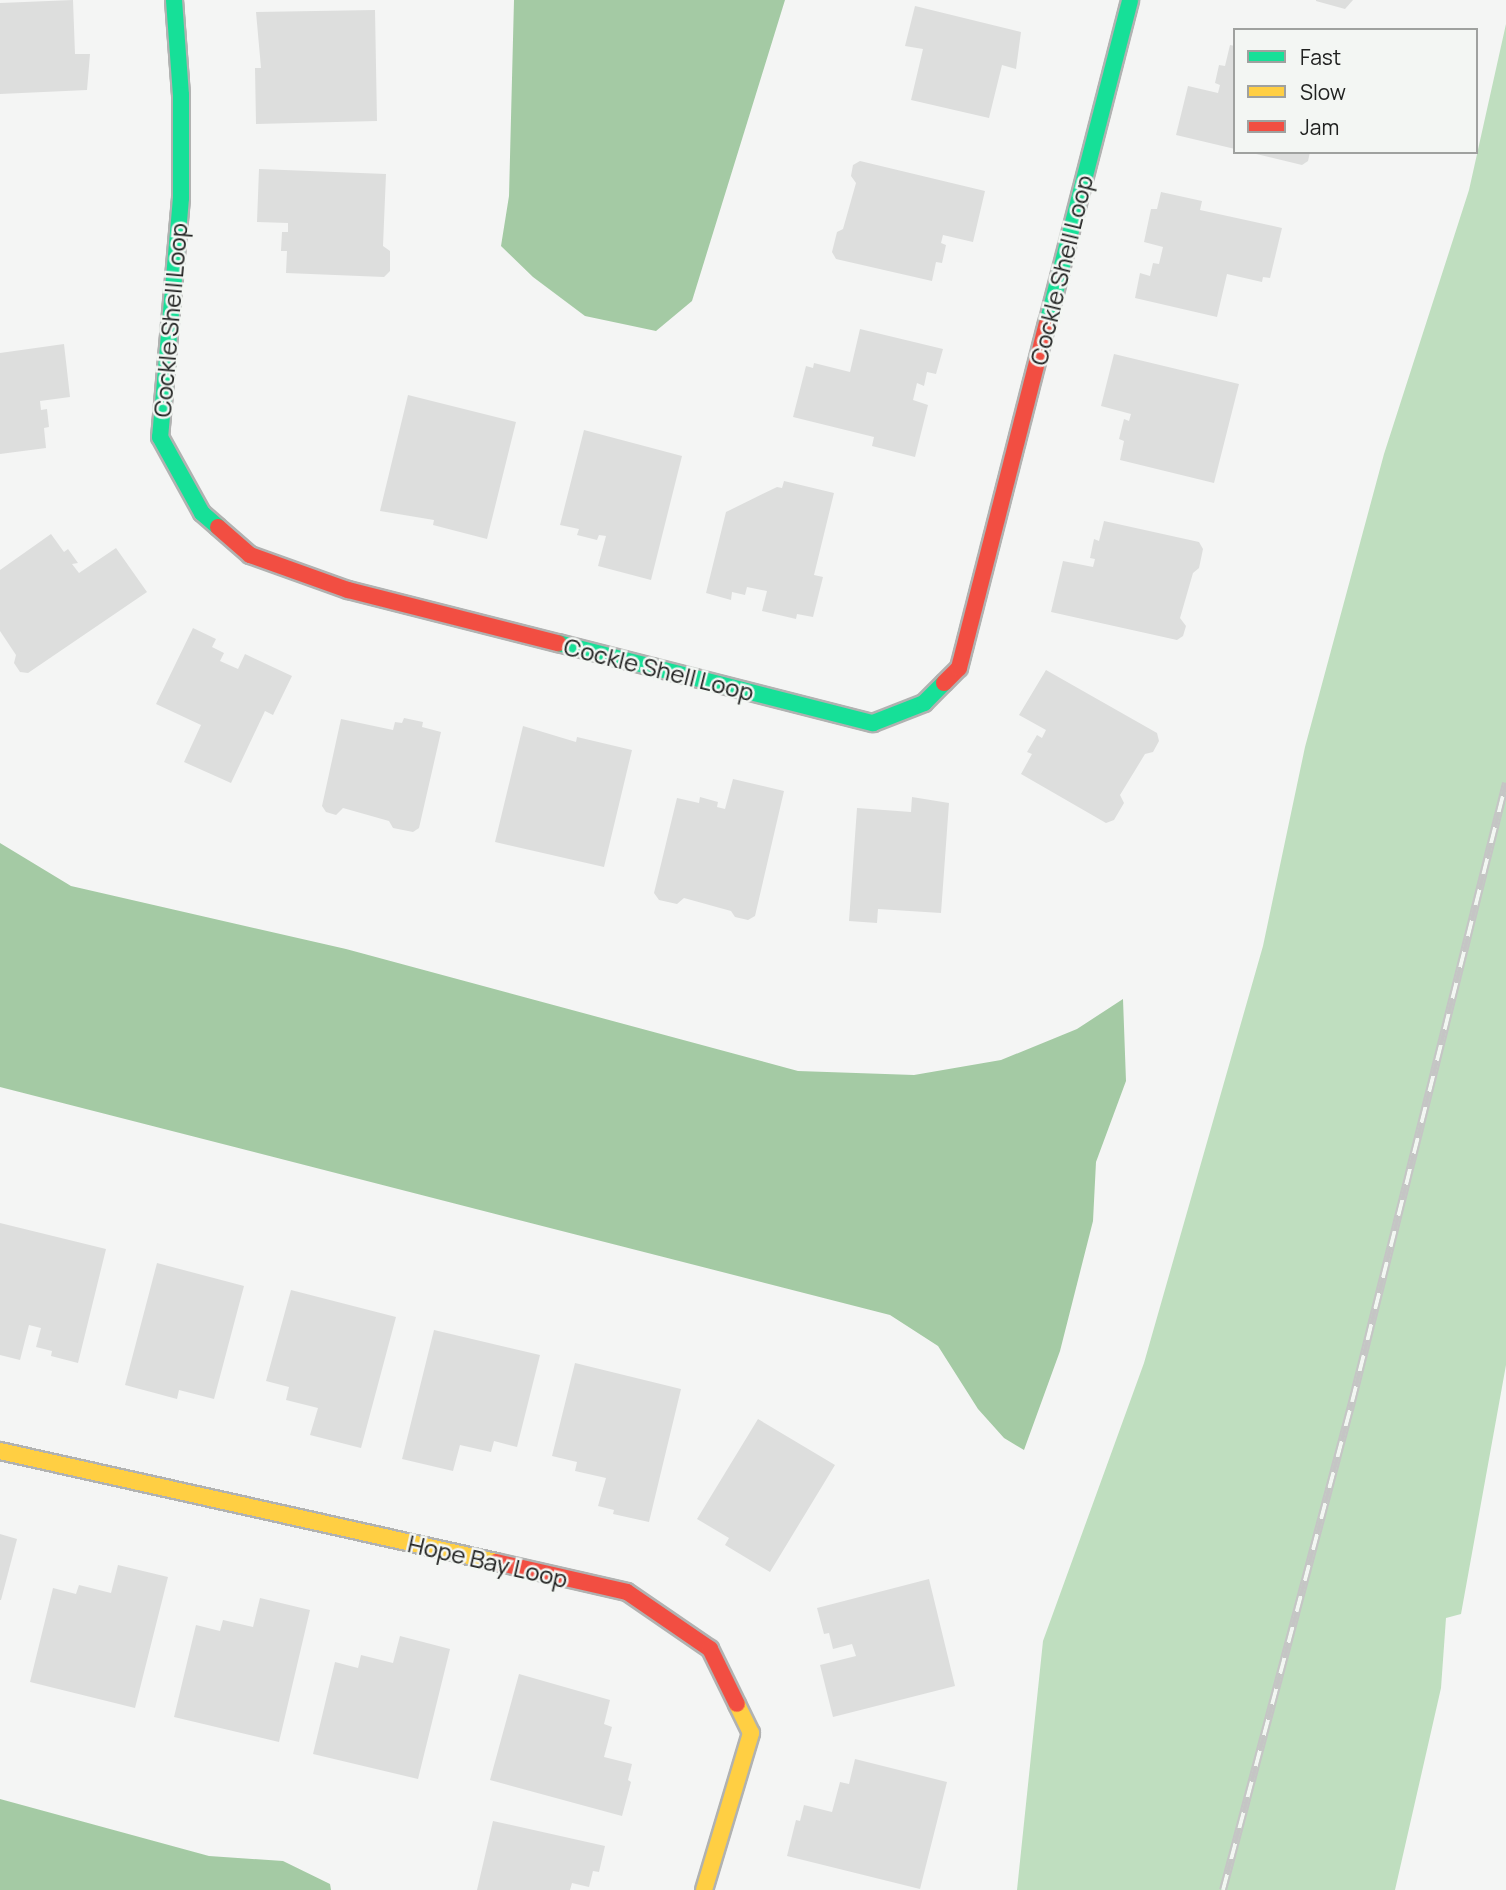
<!DOCTYPE html>
<style>
body{margin:0}
#map{position:relative;width:1506px;height:1890px;overflow:hidden;background:#f4f5f4;font-family:Manrope,sans-serif}
div>[style]{position:absolute}
[style*='--x']{left:calc(var(--x)*1px);top:calc(var(--y)*1px);width:calc(var(--w)*1px);rotate:calc(var(--a)*1deg)}
.forest>*{inset:0;background:#bfdebf}
.water>*{inset:0;background:#a4caa4}
.building>*{inset:0;background:#dddedd}
.roads{filter:drop-shadow(2px 0 #b1b2b1) drop-shadow(-2px 0 #b1b2b1) drop-shadow(0 2px #b1b2b1) drop-shadow(0 -2px #b1b2b1)}
.fast>*{height:16px;margin:-8px;padding:0 8px;transform-origin:8px;border-radius:8px;background:#16e098}
.slow>*{height:16px;margin:-8px;padding:0 8px;transform-origin:8px;border-radius:8px;background:#ffcf43}
.jam>*{height:16px;margin:-8px;padding:0 8px;transform-origin:8px;border-radius:8px;background:#f24e42}
.rail>*{height:8px;margin-top:-4px;transform-origin:0;background:repeating-linear-gradient(90deg,#f3f6f3 0 16px,#c5c5c5 0 32px);box-sizing:border-box;border-block:2px solid #c5c5c5}
span{translate:-50% -50%;white-space:nowrap;text-align:center;line-height:1.15;-webkit-text-stroke:5px #f3f6f3;paint-order:stroke}
.street-label{font-size:24px;color:#202120}
.legend{position:absolute;left:1233px;top:28px;width:245px;height:126px;box-sizing:border-box;background:#f3f6f3;border:2px solid #9fa19f;margin:0;padding:9px 12px;list-style:none;font-size:21px;color:#202120}
.legend li{display:flex;align-items:center;gap:14px;height:35px}
.legend b{width:35px;border:2px solid #9fa19f}
</style>
<div id="map">
<div class="forest">
<div style="clip-path:polygon(1506px 24px,1506px 1365px,1461px 1614px,1446px 1618px,1441px 1688px,1395px 1890px,1017px 1890px,1043px 1641px,1144px 1363px,1263px 946px,1305px 747px,1384px 454px,1469px 190px)"></div>
</div>
<div class="water">
<div style="clip-path:polygon(514px 0,785px 0,692px 301px,656px 331px,585px 316px,533px 277px,501px 246px,509px 196px)"></div>
<div style="clip-path:polygon(0 843px,71px 886px,346px 949px,798px 1071px,914px 1075px,1001px 1060px,1077px 1029px,1123px 999px,1126px 1081px,1096px 1162px,1093px 1221px,1060px 1351px,1024px 1450px,1004px 1438px,978px 1409px,938px 1346px,890px 1315px,0 1087px)"></div>
<div style="clip-path:polygon(0 1799px,209px 1856px,283px 1861px,330px 1884px,331px 1890px,0 1890px)"></div>
</div>
<div class="building">
<div style="clip-path:polygon(73px 0,75px 54px,90px 54px,87px 90px,0 94px,0 3px)"></div>
<div style="clip-path:polygon(1353px 0,1345px 9px,1316px 1px,1316px 0)"></div>
<div style="clip-path:polygon(915px 6px,1021px 32px,1016px 69px,1002px 65px,989px 118px,911px 100px,923px 49px,905px 46px)"></div>
<div style="clip-path:polygon(375px 10px,377px 121px,256px 124px,255px 68px,261px 68px,256px 12px)"></div>
<div style="clip-path:polygon(1230px 45px,1235px 46px,1235px 149px,1176px 135px,1188px 86px,1218px 93px,1220px 85px,1215px 83px,1219px 65px,1225px 66px)"></div>
<div style="clip-path:polygon(1310px 152px,1308px 161px,1302px 165px,1252px 153px)"></div>
<div style="clip-path:polygon(860px 161px,985px 191px,973px 242px,943px 235px,941px 243px,946px 245px,942px 263px,936px 262px,932px 281px,836px 259px,832px 252px,837px 232px,843px 229px,856px 183px,851px 176px,853px 165px)"></div>
<div style="clip-path:polygon(259px 169px,386px 174px,383px 246px,390px 251px,390px 271px,384px 277px,286px 273px,287px 251px,281px 251px,282px 232px,288px 232px,288px 223px,257px 222px)"></div>
<div style="clip-path:polygon(1161px 192px,1202px 201px,1200px 210px,1282px 228px,1270px 278px,1263px 277px,1262px 282px,1227px 274px,1217px 317px,1135px 298px,1140px 273px,1150px 276px,1153px 263px,1159px 264px,1163px 247px,1144px 242px,1151px 209px,1157px 209px)"></div>
<div style="clip-path:polygon(860px 329px,943px 349px,936px 374px,927px 372px,924px 386px,917px 383px,913px 400px,928px 405px,915px 457px,872px 446px,874px 437px,793px 417px,806px 366px,813px 368px,814px 363px,850px 372px)"></div>
<div style="clip-path:polygon(64px 344px,70px 397px,40px 401px,41px 410px,47px 409px,49px 427px,44px 428px,46px 448px,0 454px,0 353px)"></div>
<div style="clip-path:polygon(1114px 354px,1239px 384px,1214px 483px,1120px 460px,1124px 441px,1119px 439px,1124px 419px,1129px 421px,1131px 414px,1101px 406px)"></div>
<div style="clip-path:polygon(408px 395px,516px 422px,487px 539px,433px 525px,434px 520px,380px 511px)"></div>
<div style="clip-path:polygon(584px 430px,682px 456px,651px 580px,598px 566px,606px 536px,599px 535px,597px 540px,577px 535px,579px 529px,560px 525px)"></div>
<div style="clip-path:polygon(784px 481px,834px 493px,814px 575px,823px 577px,813px 617px,797px 614px,796px 619px,762px 611px,767px 591px,747px 587px,745px 595px,732px 592px,731px 600px,706px 593px,726px 512px,777px 487px,782px 488px)"></div>
<div style="clip-path:polygon(1104px 521px,1199px 542px,1203px 549px,1199px 568px,1193px 573px,1180px 618px,1186px 626px,1183px 636px,1177px 640px,1051px 612px,1063px 561px,1093px 567px,1095px 559px,1090px 558px,1094px 539px,1099px 541px)"></div>
<div style="clip-path:polygon(51px 534px,64px 552px,68px 549px,78px 563px,72px 564px,79px 573px,116px 548px,147px 592px,28px 673px,20px 672px,14px 663px,16px 655px,0 631px,0 570px)"></div>
<div style="clip-path:polygon(193px 628px,216px 639px,212px 647px,224px 653px,220px 661px,238px 669px,245px 654px,292px 676px,273px 715px,265px 711px,231px 783px,184px 762px,201px 725px,156px 704px)"></div>
<div style="clip-path:polygon(1046px 670px,1157px 733px,1159px 741px,1153px 752px,1145px 754px,1120px 795px,1124px 803px,1114px 820px,1106px 823px,1021px 774px,1032px 754px,1027px 752px,1037px 735px,1042px 738px,1046px 730px,1019px 715px)"></div>
<div style="clip-path:polygon(404px 718px,423px 722px,422px 727px,441px 732px,419px 828px,413px 832px,393px 828px,389px 821px,343px 808px,336px 815px,326px 812px,322px 806px,341px 719px,393px 730px,395px 722px,402px 723px)"></div>
<div style="clip-path:polygon(523px 726px,576px 742px,577px 737px,632px 750px,604px 867px,495px 842px)"></div>
<div style="clip-path:polygon(733px 779px,784px 791px,755px 916px,748px 920px,735px 917px,731px 911px,684px 898px,677px 904px,659px 900px,654px 893px,677px 798px,699px 803px,700px 797px,718px 802px,717px 807px,725px 809px)"></div>
<div style="clip-path:polygon(912px 797px,949px 803px,941px 913px,878px 909px,877px 923px,849px 921px,857px 808px,911px 812px)"></div>
<div style="clip-path:polygon(0 1223px,106px 1249px,78px 1363px,51px 1356px,52px 1351px,36px 1347px,41px 1328px,29px 1325px,20px 1360px,0 1355px)"></div>
<div style="clip-path:polygon(157px 1263px,244px 1286px,214px 1399px,179px 1390px,177px 1399px,125px 1385px)"></div>
<div style="clip-path:polygon(291px 1290px,396px 1317px,361px 1448px,310px 1435px,318px 1408px,286px 1400px,289px 1387px,266px 1381px)"></div>
<div style="clip-path:polygon(434px 1330px,540px 1355px,517px 1447px,494px 1441px,491px 1452px,460px 1445px,453px 1471px,402px 1459px)"></div>
<div style="clip-path:polygon(575px 1363px,681px 1389px,649px 1522px,613px 1514px,614px 1510px,598px 1506px,606px 1478px,575px 1471px,577px 1462px,552px 1456px)"></div>
<div style="clip-path:polygon(758px 1419px,835px 1465px,770px 1572px,725px 1545px,729px 1538px,697px 1519px)"></div>
<div style="clip-path:polygon(0 1534px,17px 1539px,1px 1600px,0 1600px)"></div>
<div style="clip-path:polygon(118px 1565px,168px 1577px,135px 1708px,30px 1682px,53px 1588px,76px 1594px,79px 1585px,111px 1593px)"></div>
<div style="clip-path:polygon(929px 1579px,955px 1686px,833px 1717px,820px 1665px,856px 1656px,852px 1644px,833px 1649px,829px 1633px,824px 1634px,817px 1608px)"></div>
<div style="clip-path:polygon(260px 1598px,310px 1610px,279px 1742px,174px 1717px,196px 1625px,220px 1631px,223px 1620px,253px 1627px)"></div>
<div style="clip-path:polygon(400px 1636px,450px 1649px,418px 1779px,313px 1754px,335px 1662px,358px 1668px,361px 1655px,393px 1663px)"></div>
<div style="clip-path:polygon(519px 1674px,610px 1700px,604px 1724px,612px 1727px,604px 1757px,632px 1764px,628px 1780px,631px 1782px,622px 1816px,490px 1780px)"></div>
<div style="clip-path:polygon(855px 1759px,947px 1782px,920px 1889px,787px 1856px,796px 1820px,800px 1821px,804px 1805px,832px 1812px,840px 1782px,849px 1784px)"></div>
<div style="clip-path:polygon(493px 1821px,605px 1846px,599px 1872px,593px 1871px,589px 1887px,572px 1883px,570px 1890px,477px 1890px)"></div>
</div>
<div class="roads">
<div class="fast">
<div style="--x:174;--y:0;--w:95;--a:85.8"></div>
<div style="--x:181;--y:95;--w:103;--a:90"></div>
<div style="--x:181;--y:198;--w:240;--a:95"></div>
<div style="--x:160;--y:437;--w:87;--a:61.1"></div>
<div style="--x:202;--y:513;--w:21;--a:41"></div>
<div style="--x:1047;--y:324;--w:334;--a:-75.6"></div>
<div style="--x:558;--y:643;--w:325;--a:14.3"></div>
<div style="--x:873;--y:723;--w:55;--a:-21.4"></div>
<div style="--x:924;--y:703;--w:28;--a:-45"></div>
</div>
<div class="slow">
<div style="--x:0;--y:1451;--w:508;--a:12.61"></div>
<div style="--x:704;--y:1890;--w:164;--a:-73.3"></div>
<div style="--x:751;--y:1733;--w:32;--a:-116"></div>
</div>
<div class="jam">
<div style="--x:218;--y:527;--w:43;--a:41.2"></div>
<div style="--x:250;--y:555;--w:104;--a:19.7"></div>
<div style="--x:348;--y:590;--w:217;--a:14.2"></div>
<div style="--x:944;--y:683;--w:21;--a:-45"></div>
<div style="--x:959;--y:668;--w:355;--a:-75.7"></div>
<div style="--x:496;--y:1562;--w:134;--a:12.9"></div>
<div style="--x:627;--y:1592;--w:101;--a:34.5"></div>
<div style="--x:710;--y:1649;--w:61;--a:63.9"></div>
</div>
</div>
<div class="rail">
<div style="--x:1223;--y:1890;--w:505;--a:-75.19"></div>
<div style="--x:1352;--y:1402;--w:638;--a:-76.03"></div>
</div>
<div class="street-label">
<span style="left:1061px;top:270px;rotate:-76deg">Cockle Shell Loop</span>
<span style="left:170px;top:320px;rotate:-85deg">Cockle Shell Loop</span>
<span style="left:659px;top:669px;rotate:14deg">Cockle Shell Loop</span>
<span style="left:488px;top:1561px;rotate:13deg">Hope Bay Loop</span>
</div>
<ul class="legend">
<li><b style="height:9px;background:#16e098"></b>Fast</li>
<li><b style="height:9px;background:#ffcf43"></b>Slow</li>
<li><b style="height:9px;background:#f24e42"></b>Jam</li>
</ul>
</div>
